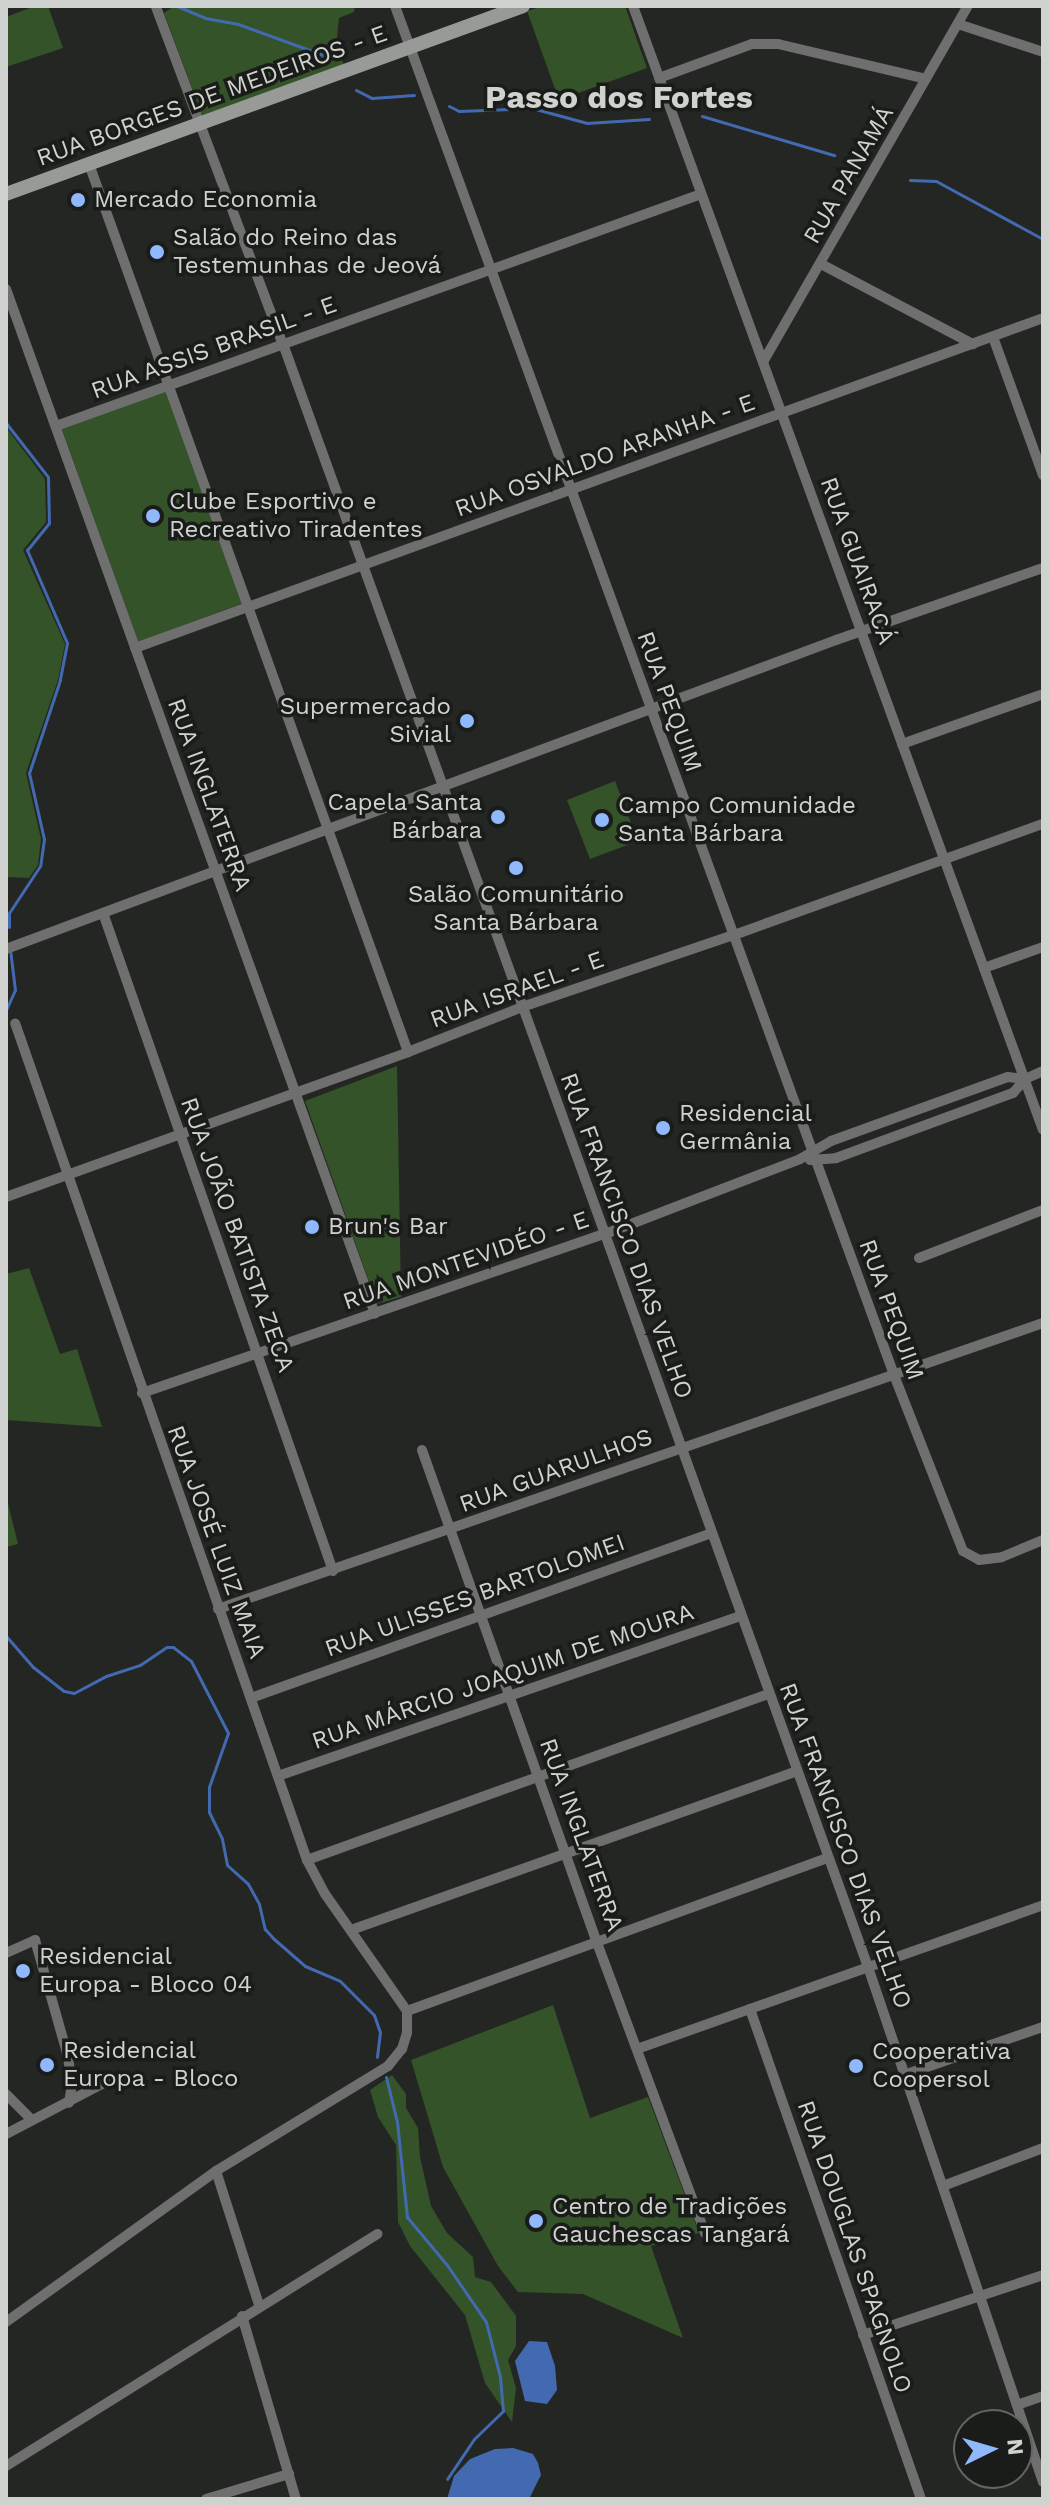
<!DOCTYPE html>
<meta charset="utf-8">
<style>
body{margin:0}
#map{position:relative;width:1049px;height:2505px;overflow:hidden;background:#232622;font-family:"Work Sans",sans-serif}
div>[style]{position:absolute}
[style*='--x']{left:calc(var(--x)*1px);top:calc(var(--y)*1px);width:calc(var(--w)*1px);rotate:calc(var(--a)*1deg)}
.green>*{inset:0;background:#345328}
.water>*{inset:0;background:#436ab1}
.stream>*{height:3px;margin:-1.5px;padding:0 1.5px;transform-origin:1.5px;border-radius:1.5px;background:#436ab1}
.street>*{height:10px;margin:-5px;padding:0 5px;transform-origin:5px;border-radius:5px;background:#6e6f6e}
.secondary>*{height:14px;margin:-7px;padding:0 7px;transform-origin:7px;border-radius:7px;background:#989a97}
.dots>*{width:22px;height:22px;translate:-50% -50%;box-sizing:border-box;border:4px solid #1a1c19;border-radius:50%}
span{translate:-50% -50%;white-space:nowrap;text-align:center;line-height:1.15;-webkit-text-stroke:7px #1a1c19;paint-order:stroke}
.street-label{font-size:24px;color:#d0d2cf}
.poi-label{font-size:24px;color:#d0d2cf}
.left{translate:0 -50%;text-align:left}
.right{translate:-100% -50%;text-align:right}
.district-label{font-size:32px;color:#d0d2cf;font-weight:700}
.frame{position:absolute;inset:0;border:8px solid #d0d2cf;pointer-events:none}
.north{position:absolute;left:953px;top:2409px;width:80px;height:80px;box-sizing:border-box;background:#1a1c19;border:2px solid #636562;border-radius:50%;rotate:85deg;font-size:22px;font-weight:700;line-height:32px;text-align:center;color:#d0d2cf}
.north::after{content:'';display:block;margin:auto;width:28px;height:36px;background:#90b8fd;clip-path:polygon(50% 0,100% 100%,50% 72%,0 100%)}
</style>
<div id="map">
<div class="green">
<div style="clip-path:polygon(35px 6px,48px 6px,63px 48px,6px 67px,6px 17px)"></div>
<div style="clip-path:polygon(174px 6px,355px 6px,354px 12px,339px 18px,336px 47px,344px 65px,203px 117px,164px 13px)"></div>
<div style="clip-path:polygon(543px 6px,625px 6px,647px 68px,559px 100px,527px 11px)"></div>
<div style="clip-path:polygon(166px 391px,243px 603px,138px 642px,62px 429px)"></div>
<div style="clip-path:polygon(6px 427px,45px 479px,46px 522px,23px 550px,65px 644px,58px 680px,26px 773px,41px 839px,38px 865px,29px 878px,6px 877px)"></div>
<div style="clip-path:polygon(615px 781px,638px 841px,590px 859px,567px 800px)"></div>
<div style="clip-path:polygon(397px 1066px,401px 1297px,377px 1304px,305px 1101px)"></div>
<div style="clip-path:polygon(29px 1268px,60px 1354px,77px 1349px,102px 1427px,6px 1420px,6px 1274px)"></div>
<div style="clip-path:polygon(6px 1495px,18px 1544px,6px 1547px)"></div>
<div style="clip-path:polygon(553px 2005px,590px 2118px,648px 2097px,699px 2233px,651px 2246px,683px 2338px,583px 2294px,518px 2292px,498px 2266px,443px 2167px,411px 2060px)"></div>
<div style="clip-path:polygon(392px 2075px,406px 2094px,406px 2108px,418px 2128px,420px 2157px,431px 2206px,447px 2233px,473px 2257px,475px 2277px,491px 2282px,516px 2316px,516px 2346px,508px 2360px,516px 2388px,512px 2422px,485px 2383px,465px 2315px,410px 2246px,398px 2222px,396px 2145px,378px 2117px,370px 2090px)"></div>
</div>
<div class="water">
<div style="clip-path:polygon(529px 2341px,547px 2342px,555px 2366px,557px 2390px,547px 2404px,525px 2401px,515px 2361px)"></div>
<div style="clip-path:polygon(513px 2448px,533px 2454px,538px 2463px,541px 2475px,529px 2499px,447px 2499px,454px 2476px,470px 2459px,495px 2449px)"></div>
</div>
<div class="stream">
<div style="--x:177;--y:6;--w:30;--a:23"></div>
<div style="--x:205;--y:18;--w:34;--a:10"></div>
<div style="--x:238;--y:24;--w:90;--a:20"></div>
<div style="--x:356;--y:90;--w:18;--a:27"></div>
<div style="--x:372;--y:98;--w:42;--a:-4.1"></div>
<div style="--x:449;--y:106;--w:11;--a:27"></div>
<div style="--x:459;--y:111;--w:73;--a:-2.4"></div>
<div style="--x:532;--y:108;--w:57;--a:15.3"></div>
<div style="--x:587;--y:123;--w:62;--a:-3.7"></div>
<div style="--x:702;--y:116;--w:138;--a:16.5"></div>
<div style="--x:910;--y:180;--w:26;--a:2"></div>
<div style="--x:936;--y:181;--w:122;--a:28.5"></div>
<div style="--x:6;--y:423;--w:68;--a:52.1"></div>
<div style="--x:48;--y:477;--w:46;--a:88.8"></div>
<div style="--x:49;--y:523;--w:35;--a:129"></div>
<div style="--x:27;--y:550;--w:101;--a:66.7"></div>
<div style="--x:67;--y:643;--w:38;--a:101"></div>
<div style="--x:60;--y:680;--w:98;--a:108.4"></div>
<div style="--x:29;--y:773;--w:68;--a:77.2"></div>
<div style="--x:44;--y:839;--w:27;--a:98"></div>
<div style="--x:40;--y:866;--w:56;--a:123.4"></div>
<div style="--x:9;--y:913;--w:14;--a:90"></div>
<div style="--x:6;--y:1010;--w:22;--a:-66"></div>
<div style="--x:15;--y:990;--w:38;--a:-97"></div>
<div style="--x:6;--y:1636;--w:41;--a:48.9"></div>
<div style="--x:33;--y:1667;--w:39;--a:38"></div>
<div style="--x:64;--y:1691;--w:10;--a:11"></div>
<div style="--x:74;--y:1693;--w:36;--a:-28"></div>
<div style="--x:106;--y:1676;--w:36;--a:-18"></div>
<div style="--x:140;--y:1665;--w:32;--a:-34"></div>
<div style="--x:167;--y:1647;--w:6;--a:0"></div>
<div style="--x:173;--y:1647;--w:23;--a:38"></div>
<div style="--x:191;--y:1661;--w:81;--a:62.8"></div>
<div style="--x:228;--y:1733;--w:57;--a:109.4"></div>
<div style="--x:209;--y:1787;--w:25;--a:90"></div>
<div style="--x:209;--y:1812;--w:30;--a:64"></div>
<div style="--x:222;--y:1839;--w:26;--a:79"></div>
<div style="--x:227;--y:1865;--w:28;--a:42"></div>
<div style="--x:248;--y:1884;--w:23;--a:61"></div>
<div style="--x:259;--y:1904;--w:26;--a:77"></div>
<div style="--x:265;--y:1929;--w:13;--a:48"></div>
<div style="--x:274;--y:1939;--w:41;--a:41.1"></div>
<div style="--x:305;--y:1966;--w:38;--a:23"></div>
<div style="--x:340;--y:1981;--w:48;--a:45"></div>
<div style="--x:374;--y:2015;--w:18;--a:71"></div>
<div style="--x:380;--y:2032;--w:25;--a:97"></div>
<div style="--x:386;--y:2077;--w:46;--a:76.3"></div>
<div style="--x:397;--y:2122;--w:96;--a:84"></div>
<div style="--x:407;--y:2217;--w:62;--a:50.2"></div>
<div style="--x:447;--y:2265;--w:69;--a:55.6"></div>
<div style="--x:486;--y:2322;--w:57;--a:75.7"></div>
<div style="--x:500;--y:2377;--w:34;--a:85"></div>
<div style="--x:503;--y:2411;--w:40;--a:136"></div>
<div style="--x:474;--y:2439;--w:48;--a:124"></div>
</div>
<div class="street">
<div style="--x:395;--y:6;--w:1457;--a:69.97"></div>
<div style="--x:894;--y:1375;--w:189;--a:68.6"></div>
<div style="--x:963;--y:1551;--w:18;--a:29"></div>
<div style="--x:979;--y:1560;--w:23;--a:-7"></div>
<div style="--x:1002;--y:1557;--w:44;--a:-22.5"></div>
<div style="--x:633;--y:6;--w:1196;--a:69.96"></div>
<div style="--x:156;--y:7;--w:360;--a:69.4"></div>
<div style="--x:283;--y:344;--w:946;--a:70.11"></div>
<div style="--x:605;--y:1234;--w:779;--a:70.26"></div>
<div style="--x:868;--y:1967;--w:544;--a:71.23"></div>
<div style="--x:958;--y:24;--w:89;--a:18.2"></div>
<div style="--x:659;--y:78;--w:99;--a:-20.1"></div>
<div style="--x:752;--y:44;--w:26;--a:0"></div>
<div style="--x:778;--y:44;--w:152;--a:13.3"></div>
<div style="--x:89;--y:164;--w:944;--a:70.24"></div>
<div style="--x:821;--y:264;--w:172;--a:27.8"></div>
<div style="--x:6;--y:289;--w:1089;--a:70.2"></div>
<div style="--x:993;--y:337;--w:147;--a:70.1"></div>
<div style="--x:763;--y:362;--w:411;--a:-60.1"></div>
<div style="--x:56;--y:426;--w:685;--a:-19.78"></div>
<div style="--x:135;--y:648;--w:966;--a:-19.97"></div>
<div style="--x:902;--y:744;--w:150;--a:-19.5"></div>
<div style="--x:103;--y:913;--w:697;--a:70.73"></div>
<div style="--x:6;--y:949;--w:886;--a:-20.42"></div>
<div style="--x:836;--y:640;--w:219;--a:-19.2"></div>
<div style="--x:984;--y:968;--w:63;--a:-19.6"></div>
<div style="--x:810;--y:1160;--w:26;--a:-4"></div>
<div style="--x:836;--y:1158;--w:189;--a:-20.2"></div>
<div style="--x:1013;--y:1093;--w:18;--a:-49"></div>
<div style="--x:6;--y:1197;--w:427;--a:-19.8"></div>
<div style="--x:408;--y:1052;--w:123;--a:-21.5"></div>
<div style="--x:522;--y:1007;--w:224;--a:-18.8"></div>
<div style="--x:734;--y:935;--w:328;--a:-19.8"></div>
<div style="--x:919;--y:1258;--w:133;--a:-21.2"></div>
<div style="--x:142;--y:1393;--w:490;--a:-19"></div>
<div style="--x:605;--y:1234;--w:209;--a:-21"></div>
<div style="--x:800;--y:1159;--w:36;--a:-30"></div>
<div style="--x:831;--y:1141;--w:188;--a:-19.9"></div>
<div style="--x:1008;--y:1077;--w:17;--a:7"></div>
<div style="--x:1025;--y:1079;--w:20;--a:-24"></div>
<div style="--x:422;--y:1450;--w:520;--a:70.45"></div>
<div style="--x:596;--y:1940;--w:313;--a:69.6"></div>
<div style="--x:218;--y:1609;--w:873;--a:-19.12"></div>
<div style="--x:251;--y:1698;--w:489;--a:-19.7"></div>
<div style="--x:278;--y:1776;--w:490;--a:-19.1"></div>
<div style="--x:307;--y:1860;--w:491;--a:-19.8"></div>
<div style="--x:351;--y:1930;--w:473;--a:-19.6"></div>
<div style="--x:6;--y:1953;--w:32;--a:-24"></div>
<div style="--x:35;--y:1940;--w:122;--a:74.2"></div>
<div style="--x:68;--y:2057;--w:27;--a:82"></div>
<div style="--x:72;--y:2084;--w:19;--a:99"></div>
<div style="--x:750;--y:2009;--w:519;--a:70.76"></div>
<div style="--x:407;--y:2011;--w:448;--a:-20"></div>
<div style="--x:637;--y:2049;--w:431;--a:-19.5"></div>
<div style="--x:904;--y:2075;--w:147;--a:-19.1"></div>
<div style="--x:6;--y:2094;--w:37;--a:45"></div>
<div style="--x:6;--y:2134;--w:115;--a:-27.5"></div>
<div style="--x:216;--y:2171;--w:141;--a:72.2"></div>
<div style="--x:943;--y:2186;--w:107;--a:-20.8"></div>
<div style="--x:242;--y:2316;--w:191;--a:73.6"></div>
<div style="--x:6;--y:2322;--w:259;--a:-35.7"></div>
<div style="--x:216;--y:2171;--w:202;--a:-31.4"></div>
<div style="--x:388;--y:2066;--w:22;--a:-51"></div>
<div style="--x:402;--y:2049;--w:17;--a:-73"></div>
<div style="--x:407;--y:2033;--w:22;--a:-90"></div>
<div style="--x:407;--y:2011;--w:143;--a:-125"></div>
<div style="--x:325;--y:1894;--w:38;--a:-118"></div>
<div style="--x:307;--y:1860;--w:886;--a:-109.23"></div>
<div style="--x:863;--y:2335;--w:190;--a:-18.4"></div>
<div style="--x:1017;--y:2405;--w:28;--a:-19"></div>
<div style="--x:6;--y:2466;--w:438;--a:-32"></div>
<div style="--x:206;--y:2499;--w:87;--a:-16.8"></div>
</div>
<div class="secondary">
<div style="--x:6;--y:194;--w:550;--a:-19.98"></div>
</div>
<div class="dots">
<div style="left:78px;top:200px;background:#90b8fd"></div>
<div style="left:157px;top:252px;background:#90b8fd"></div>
<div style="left:153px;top:516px;background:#90b8fd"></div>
<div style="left:467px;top:721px;background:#90b8fd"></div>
<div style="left:498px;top:817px;background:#90b8fd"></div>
<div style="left:602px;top:820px;background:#90b8fd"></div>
<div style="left:516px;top:868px;background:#90b8fd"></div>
<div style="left:663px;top:1128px;background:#90b8fd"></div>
<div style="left:312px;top:1227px;background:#90b8fd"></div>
<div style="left:23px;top:1971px;background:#90b8fd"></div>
<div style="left:47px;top:2065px;background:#90b8fd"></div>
<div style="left:856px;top:2066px;background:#90b8fd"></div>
<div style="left:536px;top:2221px;background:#90b8fd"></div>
</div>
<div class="street-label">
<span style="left:212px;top:96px;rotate:-20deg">RUA BORGES DE MEDEIROS - E</span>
<span style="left:849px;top:175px;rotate:-60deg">RUA PANAMÁ</span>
<span style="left:214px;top:348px;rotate:-20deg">RUA ASSIS BRASIL - E</span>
<span style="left:605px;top:456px;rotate:-20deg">RUA OSVALDO ARANHA - E</span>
<span style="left:857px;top:561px;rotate:70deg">RUA GUAIRACÁ</span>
<span style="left:669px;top:702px;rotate:70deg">RUA PEQUIM</span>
<span style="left:209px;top:795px;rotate:70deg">RUA INGLATERRA</span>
<span style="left:517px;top:990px;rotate:-20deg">RUA ISRAEL - E</span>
<span style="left:237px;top:1235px;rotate:70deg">RUA JOÃO BATISTA ZECA</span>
<span style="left:626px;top:1236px;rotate:70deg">RUA FRANCISCO DIAS VELHO</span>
<span style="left:466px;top:1261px;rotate:-19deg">RUA MONTEVIDÉO - E</span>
<span style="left:891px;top:1310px;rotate:70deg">RUA PEQUIM</span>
<span style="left:556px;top:1471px;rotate:-20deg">RUA GUARULHOS</span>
<span style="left:216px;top:1542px;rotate:70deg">RUA JOSÉ LUIZ MAIA</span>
<span style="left:475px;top:1596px;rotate:-20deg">RUA ULISSES BARTOLOMEI</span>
<span style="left:503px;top:1677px;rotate:-19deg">RUA MÁRCIO JOAQUIM DE MOURA</span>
<span style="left:581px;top:1835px;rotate:70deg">RUA INGLATERRA</span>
<span style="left:845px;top:1846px;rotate:70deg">RUA FRANCISCO DIAS VELHO</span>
<span style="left:854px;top:2247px;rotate:71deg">RUA DOUGLAS SPAGNOLO</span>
</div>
<div class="poi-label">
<span class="left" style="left:94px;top:200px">Mercado Economia</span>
<span class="left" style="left:173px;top:252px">Salão do Reino das<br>Testemunhas de Jeová</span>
<span class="left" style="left:169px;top:516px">Clube Esportivo e<br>Recreativo Tiradentes</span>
<span class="right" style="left:451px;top:721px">Supermercado<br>Sivial</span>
<span class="right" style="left:482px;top:817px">Capela Santa<br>Bárbara</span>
<span class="left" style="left:618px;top:820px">Campo Comunidade<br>Santa Bárbara</span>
<span style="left:516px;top:909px">Salão Comunitário<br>Santa Bárbara</span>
<span class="left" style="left:679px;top:1128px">Residencial<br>Germânia</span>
<span class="left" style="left:328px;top:1227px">Brun's Bar</span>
<span class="left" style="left:39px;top:1971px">Residencial<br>Europa - Bloco 04</span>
<span class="left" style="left:63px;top:2065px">Residencial<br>Europa - Bloco</span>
<span class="left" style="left:872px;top:2066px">Cooperativa<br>Coopersol</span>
<span class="left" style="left:552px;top:2221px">Centro de Tradições<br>Gauchescas Tangará</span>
</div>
<div class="district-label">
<span style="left:619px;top:97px">Passo dos Fortes</span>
</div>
<div class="frame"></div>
<div class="north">N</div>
</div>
